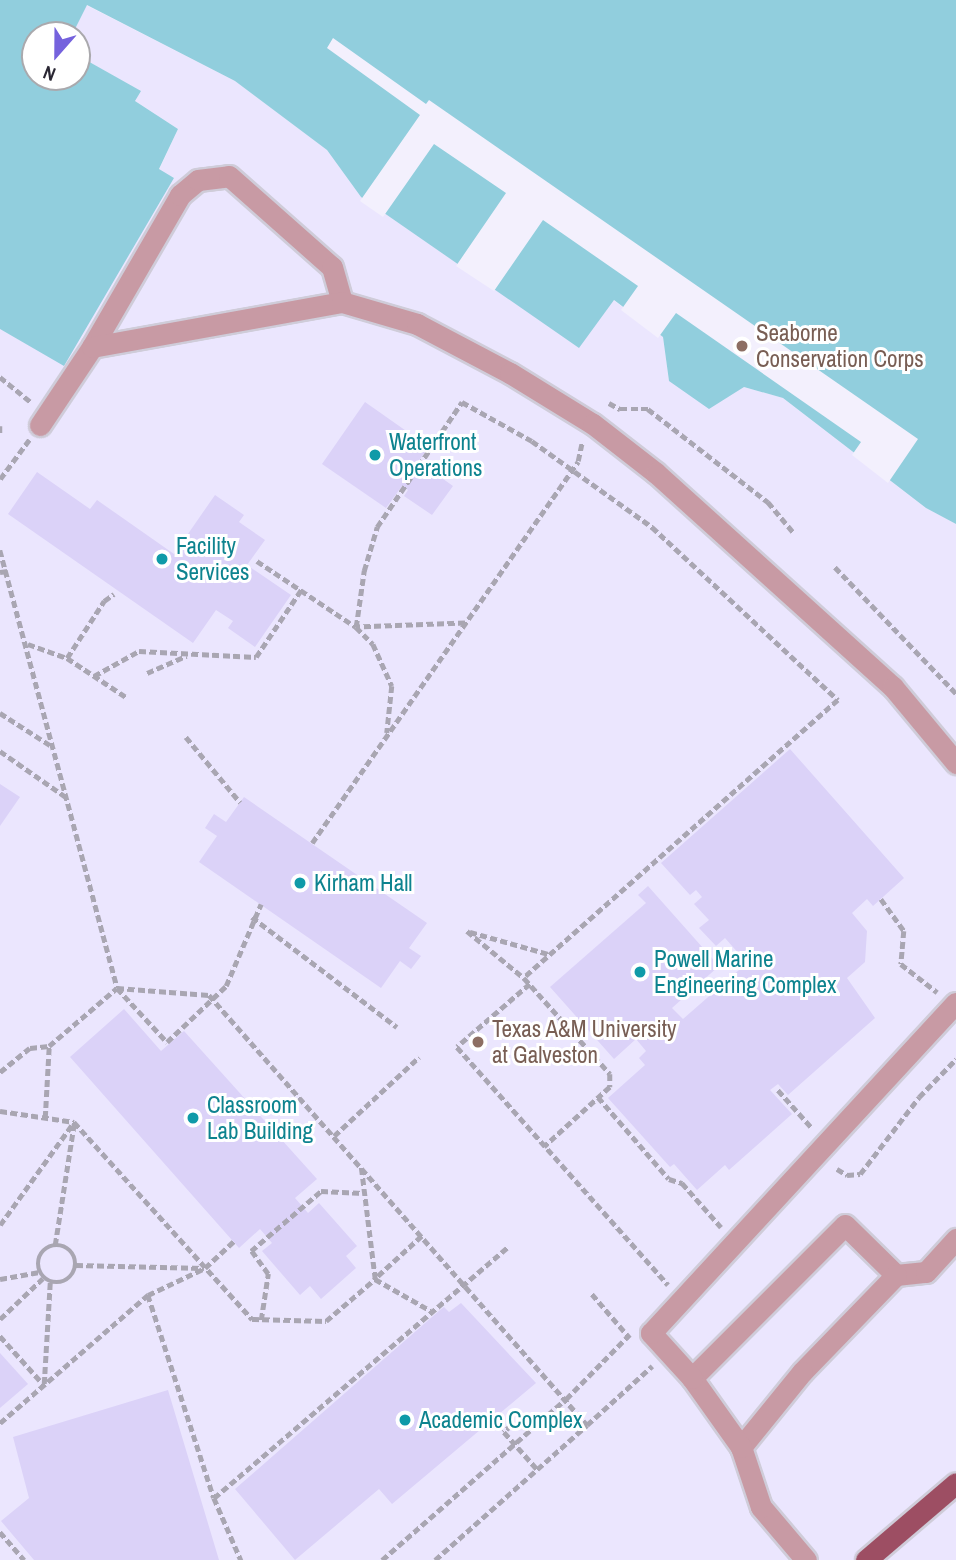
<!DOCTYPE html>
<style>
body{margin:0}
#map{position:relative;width:956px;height:1560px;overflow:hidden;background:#f3f0fd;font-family:"Archivo Narrow",sans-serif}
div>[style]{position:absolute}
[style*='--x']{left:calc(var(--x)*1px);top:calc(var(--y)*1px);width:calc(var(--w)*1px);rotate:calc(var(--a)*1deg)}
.built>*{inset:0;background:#ebe6fe}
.water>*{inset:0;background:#91cedd}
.pier>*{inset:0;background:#f3f0fd}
.building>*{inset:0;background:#dbd2f8}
.path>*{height:4.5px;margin-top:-2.25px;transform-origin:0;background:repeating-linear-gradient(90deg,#a9a6b2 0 7px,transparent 0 10.5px)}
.path>.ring{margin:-2.25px;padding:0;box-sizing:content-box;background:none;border:4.5px solid #a9a6b2;border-radius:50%}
.roads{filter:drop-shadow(2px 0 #cfccd9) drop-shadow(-2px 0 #cfccd9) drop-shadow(0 2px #cfccd9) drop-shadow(0 -2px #cfccd9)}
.minor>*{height:21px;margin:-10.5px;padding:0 10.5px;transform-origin:10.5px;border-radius:10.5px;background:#c89aa4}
.major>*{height:21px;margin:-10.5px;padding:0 10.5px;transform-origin:10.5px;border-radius:10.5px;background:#9d4e63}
.dots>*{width:19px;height:19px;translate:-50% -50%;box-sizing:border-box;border:4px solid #fff;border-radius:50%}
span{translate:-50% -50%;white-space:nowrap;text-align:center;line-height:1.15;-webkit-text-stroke:6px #fff;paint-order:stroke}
.education-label{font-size:23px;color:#785e54}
.left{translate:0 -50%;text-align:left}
.culture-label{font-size:23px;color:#0d838f}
.north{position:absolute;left:21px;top:21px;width:70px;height:70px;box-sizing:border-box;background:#fff;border:2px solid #aaa9ad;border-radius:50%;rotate:201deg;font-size:19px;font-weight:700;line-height:28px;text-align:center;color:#2a2733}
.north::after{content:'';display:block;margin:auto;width:24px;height:32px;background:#7562dd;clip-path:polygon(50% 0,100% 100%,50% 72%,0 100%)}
</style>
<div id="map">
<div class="built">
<div style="clip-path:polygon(86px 5px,235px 81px,327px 150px,361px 197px,579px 347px,613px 300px,663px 337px,669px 381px,744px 387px,783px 398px,926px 508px,956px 524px,956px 1560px,0 1560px,0 329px,64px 365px,174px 178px,159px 170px,178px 129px,135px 101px,140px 91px,77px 55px,77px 35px,72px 35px)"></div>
</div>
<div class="water">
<div style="clip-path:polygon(0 0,956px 0,956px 524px,926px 508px,783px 398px,744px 387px,709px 409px,669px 381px,663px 337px,614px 300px,579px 348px,361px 197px,327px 150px,235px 81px,87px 5px,72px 35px,35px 35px,35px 77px,77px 77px,77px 55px,141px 91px,135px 101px,178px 129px,159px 169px,174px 178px,64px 366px,0 329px)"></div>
</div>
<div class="pier">
<div style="clip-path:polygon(333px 38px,426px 104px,429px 100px,918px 439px,888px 483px,852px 455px,861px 442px,676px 313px,658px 338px,621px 310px,638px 286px,543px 220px,494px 291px,456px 266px,506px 193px,434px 144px,383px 217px,360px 201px,420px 115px,327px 48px)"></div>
</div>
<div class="building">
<div style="clip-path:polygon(365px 402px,429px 447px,414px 467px,421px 472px,425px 466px,453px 486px,432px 515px,404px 496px,408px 490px,402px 486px,386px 508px,322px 464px)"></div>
<div style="clip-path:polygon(37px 472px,90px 509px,97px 500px,174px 554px,215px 495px,244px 515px,239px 522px,265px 540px,247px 565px,291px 595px,255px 647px,228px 628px,233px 621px,216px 610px,193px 643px,8px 514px)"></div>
<div style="clip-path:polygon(790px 749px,904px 878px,873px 906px,867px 899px,852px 913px,867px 931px,865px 962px,847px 978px,875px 1018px,788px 1095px,778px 1084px,770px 1090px,792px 1114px,729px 1170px,725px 1165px,697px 1190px,674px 1164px,670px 1167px,608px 1098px,645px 1065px,639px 1058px,646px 1051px,636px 1039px,614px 1059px,550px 987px,646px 903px,638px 895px,648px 886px,719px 966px,672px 1008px,683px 1019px,755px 956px,748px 948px,740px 955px,725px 938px,716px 946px,699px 928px,709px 920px,694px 904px,702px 897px,696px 890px,690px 895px,661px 863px)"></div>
<div style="clip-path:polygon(0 784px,20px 797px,0 826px)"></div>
<div style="clip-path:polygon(244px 797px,427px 923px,409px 948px,421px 956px,411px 969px,400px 961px,381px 988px,199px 862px,217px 836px,205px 828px,214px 814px,226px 822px)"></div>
<div style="clip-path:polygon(124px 1009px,161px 1051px,184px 1031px,317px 1179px,295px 1198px,308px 1213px,319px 1203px,357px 1246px,346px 1256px,356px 1268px,321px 1299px,310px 1286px,300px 1295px,262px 1251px,272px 1243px,260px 1229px,239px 1248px,70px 1057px)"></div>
<div style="clip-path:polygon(461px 1303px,536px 1383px,392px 1504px,379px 1489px,295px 1560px,235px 1489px,440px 1310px,444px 1307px,449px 1312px)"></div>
<div style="clip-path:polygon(0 1353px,28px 1384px,0 1408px)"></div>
<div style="clip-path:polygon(168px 1390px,219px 1560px,34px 1560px,1px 1521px,29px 1498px,13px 1437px)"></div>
</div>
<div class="path">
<div style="--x:0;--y:377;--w:40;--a:39"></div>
<div style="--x:609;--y:403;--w:13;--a:29"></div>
<div style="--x:620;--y:409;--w:28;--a:0"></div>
<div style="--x:648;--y:409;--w:152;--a:37.8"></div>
<div style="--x:768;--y:502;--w:40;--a:50"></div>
<div style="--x:0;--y:426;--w:7;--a:90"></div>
<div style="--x:0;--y:479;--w:49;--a:-53.4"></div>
<div style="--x:0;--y:550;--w:453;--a:75"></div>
<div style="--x:117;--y:988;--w:74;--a:47.2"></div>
<div style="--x:167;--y:1042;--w:81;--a:-43.5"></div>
<div style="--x:226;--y:986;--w:89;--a:-66.9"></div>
<div style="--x:257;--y:561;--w:119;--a:33.7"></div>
<div style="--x:356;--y:627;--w:24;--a:45"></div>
<div style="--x:373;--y:644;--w:46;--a:65.7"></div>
<div style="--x:392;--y:686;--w:47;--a:96.1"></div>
<div style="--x:835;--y:567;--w:175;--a:46.2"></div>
<div style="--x:0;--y:572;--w:8;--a:-7"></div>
<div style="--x:465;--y:623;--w:109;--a:177.9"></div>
<div style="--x:356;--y:627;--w:57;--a:-81.9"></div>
<div style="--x:364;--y:571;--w:46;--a:-73.5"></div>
<div style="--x:377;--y:527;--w:151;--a:-55.8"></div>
<div style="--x:462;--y:402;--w:80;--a:29.1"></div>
<div style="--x:532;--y:441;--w:148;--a:35.6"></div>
<div style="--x:652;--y:527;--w:254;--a:42.9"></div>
<div style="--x:838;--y:700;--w:419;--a:138.5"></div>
<div style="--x:28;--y:644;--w:41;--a:19.7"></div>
<div style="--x:67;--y:658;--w:71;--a:33.5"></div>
<div style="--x:67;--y:658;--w:68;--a:-57"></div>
<div style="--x:104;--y:601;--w:12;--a:-35"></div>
<div style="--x:147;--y:673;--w:43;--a:-23.6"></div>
<div style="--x:94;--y:676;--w:51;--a:-29.1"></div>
<div style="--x:139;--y:651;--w:117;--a:2.9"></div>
<div style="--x:256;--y:657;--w:81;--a:-56.1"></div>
<div style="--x:0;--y:713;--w:63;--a:32.7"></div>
<div style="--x:186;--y:737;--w:85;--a:50.3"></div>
<div style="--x:0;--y:751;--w:80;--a:34.9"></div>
<div style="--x:312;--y:843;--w:465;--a:-55.1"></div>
<div style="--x:578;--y:461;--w:19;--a:-78"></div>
<div style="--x:881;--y:899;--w:39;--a:54"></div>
<div style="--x:904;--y:931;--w:33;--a:95"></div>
<div style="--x:901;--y:964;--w:46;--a:37.9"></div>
<div style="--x:252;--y:917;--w:182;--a:37.2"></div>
<div style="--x:467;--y:931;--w:74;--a:39.5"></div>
<div style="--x:524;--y:978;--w:129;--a:48.1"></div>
<div style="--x:610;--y:1074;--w:13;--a:90"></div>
<div style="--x:610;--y:1087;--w:89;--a:137.7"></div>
<div style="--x:470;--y:932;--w:82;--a:15.6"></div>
<div style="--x:530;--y:984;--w:96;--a:139.2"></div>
<div style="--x:457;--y:1047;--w:318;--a:48.4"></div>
<div style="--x:0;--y:1072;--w:38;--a:-39"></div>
<div style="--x:30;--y:1048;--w:19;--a:-6"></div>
<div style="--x:49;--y:1046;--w:89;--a:-40.5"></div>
<div style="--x:117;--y:988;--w:92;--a:4.4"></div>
<div style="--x:209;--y:995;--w:573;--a:48.68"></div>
<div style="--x:587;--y:1425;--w:88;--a:-42.2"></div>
<div style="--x:778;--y:1090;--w:51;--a:48.2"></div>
<div style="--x:598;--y:1097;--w:108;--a:49.1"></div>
<div style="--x:669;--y:1179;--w:14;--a:17"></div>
<div style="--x:682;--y:1183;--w:59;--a:48.4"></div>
<div style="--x:0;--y:1111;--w:75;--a:8.5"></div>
<div style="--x:74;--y:1122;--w:266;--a:47.9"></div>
<div style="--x:252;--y:1319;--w:74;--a:1.5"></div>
<div style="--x:326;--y:1321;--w:65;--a:-40.6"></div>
<div style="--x:375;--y:1279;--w:113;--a:-97.1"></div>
<div style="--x:45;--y:1118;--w:72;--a:-86.8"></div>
<div style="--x:334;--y:1136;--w:116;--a:-42.9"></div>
<div style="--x:837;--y:1169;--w:12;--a:31"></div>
<div style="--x:847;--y:1175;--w:13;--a:-4"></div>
<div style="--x:860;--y:1174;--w:97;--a:-52.5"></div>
<div style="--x:919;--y:1097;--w:53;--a:-45.8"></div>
<div style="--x:0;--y:1225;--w:127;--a:-54.3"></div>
<div style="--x:422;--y:1236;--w:64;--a:137.5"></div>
<div style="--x:375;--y:1279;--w:64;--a:29.7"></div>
<div class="ring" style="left:38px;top:1245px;width:33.5px;height:33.5px"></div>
<div style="--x:55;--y:1245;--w:123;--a:-81.1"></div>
<div style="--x:76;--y:1265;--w:128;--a:1.3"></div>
<div style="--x:0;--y:1279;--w:40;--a:-10"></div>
<div style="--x:592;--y:1294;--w:58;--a:49.2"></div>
<div style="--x:148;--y:1295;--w:213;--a:72"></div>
<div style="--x:214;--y:1498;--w:68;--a:66.5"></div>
<div style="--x:0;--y:1319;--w:59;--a:-43.6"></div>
<div style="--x:261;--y:1320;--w:47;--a:-81.3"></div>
<div style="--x:268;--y:1274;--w:29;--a:-126"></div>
<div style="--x:251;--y:1251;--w:92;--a:-40.6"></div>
<div style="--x:321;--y:1191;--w:42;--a:2.7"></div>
<div style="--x:0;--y:1336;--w:66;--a:48.1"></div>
<div style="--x:44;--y:1384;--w:102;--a:-86.6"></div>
<div style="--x:0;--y:1423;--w:196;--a:-40.9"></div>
<div style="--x:148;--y:1295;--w:63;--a:-25.3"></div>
<div style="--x:205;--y:1268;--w:40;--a:-43"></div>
<div style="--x:512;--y:1425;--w:11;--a:139"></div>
<div style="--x:504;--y:1432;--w:50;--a:48.3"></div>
<div style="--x:214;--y:1498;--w:388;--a:-40.5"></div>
<div style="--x:0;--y:1532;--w:37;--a:49"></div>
<div style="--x:382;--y:1560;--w:244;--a:-41.2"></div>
<div style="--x:566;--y:1399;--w:88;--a:-45.5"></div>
<div style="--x:435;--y:1560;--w:203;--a:-41.6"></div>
</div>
<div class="roads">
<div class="minor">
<div style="--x:92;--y:347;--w:176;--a:-59.9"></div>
<div style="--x:180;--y:195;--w:23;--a:-40"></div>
<div style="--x:198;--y:180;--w:31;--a:-7"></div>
<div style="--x:229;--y:176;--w:137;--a:41.5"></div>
<div style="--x:332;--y:267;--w:36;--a:74"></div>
<div style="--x:40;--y:425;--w:94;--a:-56.3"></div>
<div style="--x:92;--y:347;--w:254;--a:-10.2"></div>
<div style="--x:342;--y:302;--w:78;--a:16.3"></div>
<div style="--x:417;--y:324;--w:105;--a:27.8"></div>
<div style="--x:510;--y:373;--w:97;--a:31.6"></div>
<div style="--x:593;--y:424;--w:80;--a:37.9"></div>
<div style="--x:656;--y:473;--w:319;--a:42.1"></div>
<div style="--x:893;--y:687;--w:99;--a:50.3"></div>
<div style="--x:896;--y:1275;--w:30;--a:-6"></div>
<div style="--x:926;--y:1272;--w:45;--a:-47.7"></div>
<div style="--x:692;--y:1378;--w:216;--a:-45"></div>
<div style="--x:845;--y:1225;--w:71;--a:44.4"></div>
<div style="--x:896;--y:1275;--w:135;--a:134.1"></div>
<div style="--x:802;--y:1372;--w:97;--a:129.1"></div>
<div style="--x:806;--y:1560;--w:70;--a:-130.3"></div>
<div style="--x:761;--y:1507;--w:63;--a:-108.4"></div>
<div style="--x:741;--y:1447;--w:85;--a:-125.4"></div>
<div style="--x:692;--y:1378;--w:61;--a:-132.3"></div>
<div style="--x:651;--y:1333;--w:449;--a:-47.3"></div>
</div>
<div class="major">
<div style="--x:866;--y:1560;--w:118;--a:-40.5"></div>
</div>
</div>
<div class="dots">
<div style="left:742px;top:346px;background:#8d6e63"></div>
<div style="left:375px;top:455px;background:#0f9aa8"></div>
<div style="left:162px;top:559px;background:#0f9aa8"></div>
<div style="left:300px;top:883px;background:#0f9aa8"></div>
<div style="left:640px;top:972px;background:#0f9aa8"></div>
<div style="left:478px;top:1042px;background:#8d6e63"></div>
<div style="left:193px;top:1118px;background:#0f9aa8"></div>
<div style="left:405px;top:1420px;background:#0f9aa8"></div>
</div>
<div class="education-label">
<span class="left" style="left:756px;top:346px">Seaborne<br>Conservation Corps</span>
<span class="left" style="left:492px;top:1042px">Texas A&amp;M University<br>at Galveston</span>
</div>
<div class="culture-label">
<span class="left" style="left:389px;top:455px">Waterfront<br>Operations</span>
<span class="left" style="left:176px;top:559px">Facility<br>Services</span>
<span class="left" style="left:314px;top:883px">Kirham Hall</span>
<span class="left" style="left:654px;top:972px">Powell Marine<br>Engineering Complex</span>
<span class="left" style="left:207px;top:1118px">Classroom<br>Lab Building</span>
<span class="left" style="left:419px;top:1420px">Academic Complex</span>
</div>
<div class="north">N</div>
</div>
